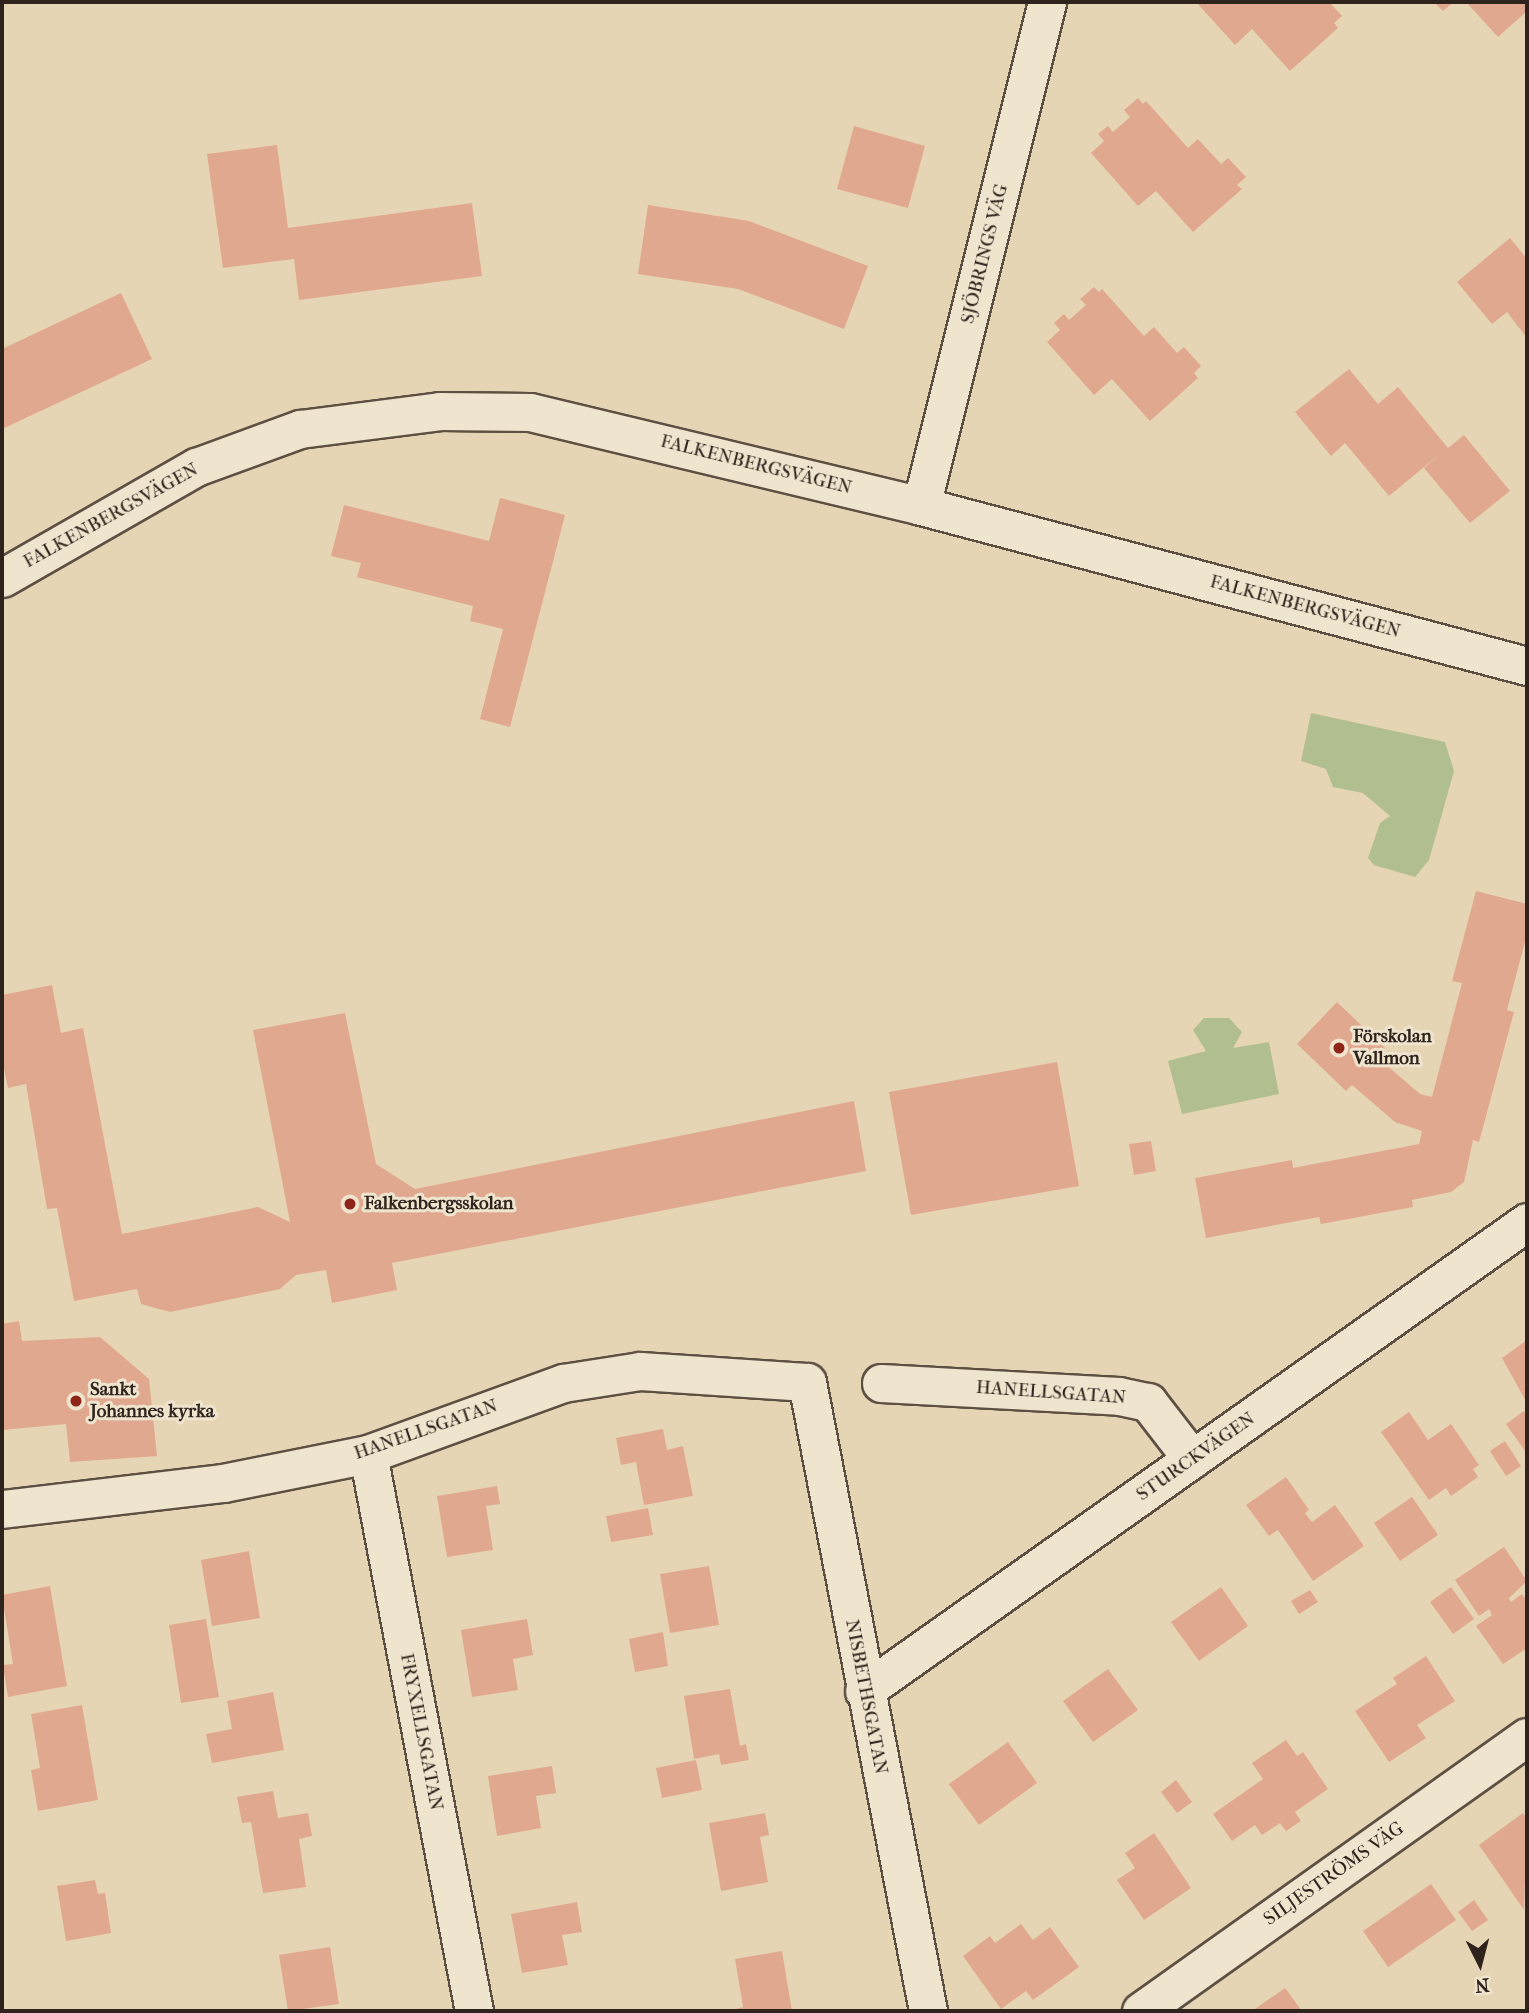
<!DOCTYPE html>
<meta charset="utf-8">
<style>
body{margin:0}
#map{position:relative;width:1529px;height:2013px;overflow:hidden;background:#e6d5b4;font-family:"IM FELL French Canon",serif}
div>[style]{position:absolute}
[style*='--x']{left:calc(var(--x)*1px);top:calc(var(--y)*1px);width:calc(var(--w)*1px);rotate:calc(var(--a)*1deg)}
.green>*{inset:0;background:#b1be90}
.building>*{inset:0;background:#e1a890}
.roads{filter:drop-shadow(2px 0 #5d5043) drop-shadow(-2px 0 #5d5043) drop-shadow(0 2px #5d5043) drop-shadow(0 -2px #5d5043)}
.minor>*{height:37px;margin:-18.5px;padding:0 18.5px;transform-origin:18.5px;border-radius:18.5px;background:#efe4ce}
.dots>*{width:19px;height:19px;translate:-50% -50%;box-sizing:border-box;border:4px solid #efe4ce;border-radius:50%}
span{translate:-50% -50%;white-space:nowrap;text-align:center;line-height:1.15;-webkit-text-stroke:6px #efe4ce;paint-order:stroke}
.street-label{font-size:19px;color:#2f241d}
.poi-label{font-size:19px;color:#2f241d;font-weight:700}
.left{translate:0 -50%;text-align:left}
.frame{position:absolute;inset:0;border:4px solid #2f241d;pointer-events:none}
.north{position:absolute;left:1445px;top:1929px;width:70px;height:70px;-webkit-text-stroke:5px #efe4ce;paint-order:stroke;rotate:174deg;font-size:19px;font-weight:700;line-height:28px;text-align:center;color:#2f241d}
.north::after{content:'';display:block;margin:auto;width:24px;height:32px;background:#2f241d;clip-path:polygon(50% 0,100% 100%,50% 72%,0 100%)}
</style>
<div id="map">
<div class="green">
<div style="clip-path:polygon(1311px 713px,1445px 742px,1454px 771px,1429px 860px,1415px 877px,1374px 865px,1368px 858px,1380px 823px,1390px 816px,1363px 793px,1333px 787px,1326px 769px,1301px 761px)"></div>
<div style="clip-path:polygon(1204px 1018px,1229px 1018px,1242px 1032px,1233px 1048px,1269px 1042px,1279px 1094px,1182px 1114px,1168px 1061px,1206px 1051px,1193px 1030px)"></div>
</div>
<div class="building">
<div style="clip-path:polygon(1196px 2px,1329px 2px,1342px 16px,1334px 23px,1338px 28px,1290px 71px,1252px 29px,1235px 45px)"></div>
<div style="clip-path:polygon(1434px 2px,1454px 2px,1443px 11px)"></div>
<div style="clip-path:polygon(1466px 2px,1527px 2px,1527px 11px,1498px 37px)"></div>
<div style="clip-path:polygon(1138px 98px,1143px 104px,1146px 101px,1188px 148px,1198px 139px,1221px 164px,1228px 158px,1246px 177px,1237px 185px,1242px 189px,1193px 232px,1156px 191px,1138px 206px,1091px 153px,1104px 141px,1098px 134px,1108px 126px,1113px 132px,1130px 117px,1124px 110px)"></div>
<div style="clip-path:polygon(854px 126px,925px 146px,908px 208px,837px 189px)"></div>
<div style="clip-path:polygon(277px 145px,288px 228px,472px 203px,482px 276px,299px 300px,294px 259px,223px 268px,207px 154px)"></div>
<div style="clip-path:polygon(648px 205px,749px 221px,868px 266px,844px 329px,738px 289px,638px 274px)"></div>
<div style="clip-path:polygon(1510px 238px,1527px 259px,1527px 338px,1507px 312px,1492px 324px,1457px 282px)"></div>
<div style="clip-path:polygon(1094px 287px,1099px 292px,1102px 289px,1144px 336px,1154px 327px,1177px 353px,1184px 347px,1201px 366px,1194px 373px,1198px 378px,1150px 421px,1112px 379px,1094px 395px,1047px 342px,1060px 330px,1054px 323px,1064px 314px,1069px 320px,1086px 305px,1080px 299px)"></div>
<div style="clip-path:polygon(121px 293px,152px 359px,2px 429px,2px 349px)"></div>
<div style="clip-path:polygon(1349px 369px,1378px 404px,1398px 387px,1448px 448px,1464px 435px,1510px 491px,1470px 523px,1424px 468px,1441px 453px,1389px 496px,1345px 443px,1331px 456px,1295px 412px)"></div>
<div style="clip-path:polygon(500px 498px,565px 515px,510px 727px,480px 719px,503px 629px,470px 621px,473px 606px,357px 577px,361px 563px,331px 556px,344px 505px,489px 541px)"></div>
<div style="clip-path:polygon(1476px 891px,1527px 904px,1527px 934px,1507px 1010px,1514px 1012px,1479px 1142px,1473px 1140px,1464px 1182px,1451px 1192px,1412px 1200px,1413px 1207px,1321px 1224px,1319px 1217px,1206px 1238px,1195px 1178px,1292px 1160px,1293px 1168px,1419px 1144px,1422px 1131px,1395px 1122px,1352px 1085px,1346px 1091px,1297px 1044px,1337px 1002px,1385px 1048px,1377px 1057px,1420px 1094px,1432px 1097px,1462px 983px,1452px 981px)"></div>
<div style="clip-path:polygon(52px 985px,61px 1033px,83px 1028px,122px 1234px,258px 1207px,290px 1222px,253px 1030px,345px 1013px,376px 1164px,415px 1189px,854px 1101px,866px 1171px,392px 1263px,397px 1290px,332px 1303px,326px 1270px,296px 1275px,280px 1289px,170px 1312px,141px 1304px,137px 1289px,74px 1301px,57px 1208px,47px 1209px,26px 1084px,8px 1088px,2px 1058px,2px 995px)"></div>
<div style="clip-path:polygon(1057px 1062px,1079px 1186px,911px 1215px,889px 1092px)"></div>
<div style="clip-path:polygon(1151px 1141px,1156px 1171px,1134px 1175px,1129px 1144px)"></div>
<div style="clip-path:polygon(19px 1321px,22px 1341px,100px 1337px,149px 1379px,157px 1456px,70px 1462px,66px 1424px,2px 1430px,2px 1324px)"></div>
<div style="clip-path:polygon(1527px 1340px,1527px 1403px,1502px 1358px)"></div>
<div style="clip-path:polygon(1524px 1411px,1527px 1415px,1527px 1454px,1506px 1424px)"></div>
<div style="clip-path:polygon(1409px 1412px,1428px 1440px,1451px 1424px,1479px 1465px,1473px 1469px,1478px 1477px,1451px 1496px,1446px 1488px,1429px 1500px,1381px 1432px)"></div>
<div style="clip-path:polygon(663px 1429px,667px 1450px,683px 1446px,693px 1496px,644px 1505px,636px 1462px,621px 1465px,616px 1438px)"></div>
<div style="clip-path:polygon(1505px 1441px,1521px 1466px,1506px 1476px,1490px 1451px)"></div>
<div style="clip-path:polygon(1286px 1477px,1309px 1510px,1305px 1513px,1312px 1522px,1335px 1505px,1364px 1546px,1313px 1581px,1278px 1530px,1269px 1536px,1246px 1505px)"></div>
<div style="clip-path:polygon(497px 1486px,500px 1504px,486px 1506px,493px 1550px,447px 1557px,437px 1496px)"></div>
<div style="clip-path:polygon(1412px 1497px,1438px 1535px,1400px 1561px,1374px 1523px)"></div>
<div style="clip-path:polygon(648px 1508px,653px 1535px,611px 1542px,606px 1516px)"></div>
<div style="clip-path:polygon(1504px 1547px,1527px 1581px,1509px 1598px,1511px 1602px,1522px 1594px,1527px 1601px,1527px 1648px,1503px 1664px,1476px 1626px,1492px 1615px,1489px 1609px,1479px 1616px,1455px 1580px)"></div>
<div style="clip-path:polygon(249px 1551px,260px 1618px,212px 1626px,201px 1560px)"></div>
<div style="clip-path:polygon(709px 1566px,719px 1625px,670px 1633px,660px 1574px)"></div>
<div style="clip-path:polygon(50px 1586px,67px 1686px,8px 1697px,3px 1665px,13px 1664px,2px 1595px)"></div>
<div style="clip-path:polygon(1221px 1587px,1248px 1626px,1199px 1661px,1171px 1622px)"></div>
<div style="clip-path:polygon(1451px 1587px,1474px 1619px,1453px 1634px,1430px 1602px)"></div>
<div style="clip-path:polygon(1310px 1590px,1318px 1602px,1299px 1614px,1291px 1601px)"></div>
<div style="clip-path:polygon(206px 1619px,219px 1697px,181px 1703px,169px 1625px)"></div>
<div style="clip-path:polygon(527px 1619px,533px 1655px,513px 1659px,518px 1690px,472px 1697px,461px 1630px)"></div>
<div style="clip-path:polygon(663px 1632px,668px 1666px,635px 1672px,629px 1639px)"></div>
<div style="clip-path:polygon(1426px 1656px,1455px 1701px,1417px 1725px,1426px 1738px,1389px 1762px,1355px 1711px,1397px 1684px,1393px 1678px)"></div>
<div style="clip-path:polygon(1108px 1669px,1138px 1710px,1093px 1742px,1063px 1701px)"></div>
<div style="clip-path:polygon(730px 1689px,740px 1746px,746px 1744px,749px 1760px,721px 1765px,719px 1754px,694px 1759px,684px 1696px)"></div>
<div style="clip-path:polygon(273px 1692px,284px 1750px,212px 1763px,206px 1734px,232px 1729px,227px 1701px)"></div>
<div style="clip-path:polygon(82px 1705px,98px 1800px,38px 1811px,31px 1770px,40px 1768px,31px 1714px)"></div>
<div style="clip-path:polygon(1286px 1740px,1297px 1756px,1303px 1752px,1328px 1789px,1295px 1812px,1301px 1821px,1286px 1831px,1280px 1823px,1262px 1835px,1255px 1825px,1232px 1841px,1213px 1814px,1263px 1779px,1252px 1763px)"></div>
<div style="clip-path:polygon(1008px 1742px,1037px 1783px,979px 1825px,949px 1784px)"></div>
<div style="clip-path:polygon(696px 1760px,702px 1790px,662px 1798px,656px 1768px)"></div>
<div style="clip-path:polygon(552px 1766px,556px 1793px,536px 1796px,541px 1828px,497px 1836px,488px 1776px)"></div>
<div style="clip-path:polygon(1176px 1780px,1192px 1802px,1177px 1813px,1161px 1792px)"></div>
<div style="clip-path:polygon(273px 1791px,278px 1818px,308px 1813px,312px 1836px,299px 1839px,306px 1887px,263px 1893px,251px 1822px,242px 1823px,237px 1797px)"></div>
<div style="clip-path:polygon(765px 1813px,769px 1835px,760px 1837px,768px 1882px,721px 1891px,709px 1823px)"></div>
<div style="clip-path:polygon(1523px 1813px,1527px 1819px,1524px 1910px,1479px 1845px)"></div>
<div style="clip-path:polygon(1154px 1833px,1191px 1888px,1144px 1920px,1117px 1880px,1135px 1868px,1125px 1853px)"></div>
<div style="clip-path:polygon(95px 1880px,98px 1894px,105px 1893px,111px 1933px,66px 1941px,57px 1886px)"></div>
<div style="clip-path:polygon(1431px 1884px,1456px 1920px,1388px 1967px,1363px 1931px)"></div>
<div style="clip-path:polygon(1474px 1900px,1488px 1920px,1472px 1931px,1458px 1912px)"></div>
<div style="clip-path:polygon(577px 1902px,582px 1932px,562px 1935px,568px 1965px,522px 1973px,511px 1914px)"></div>
<div style="clip-path:polygon(1021px 1924px,1033px 1940px,1050px 1927px,1079px 1967px,1033px 2000px,1026px 1991px,1001px 2009px,963px 1956px,990px 1936px,995px 1943px)"></div>
<div style="clip-path:polygon(330px 1947px,339px 2004px,288px 2011px,279px 1955px)"></div>
<div style="clip-path:polygon(782px 1951px,792px 2011px,728px 2011px,743px 2007px,735px 1959px)"></div>
<div style="clip-path:polygon(1285px 1988px,1302px 2011px,1252px 2011px)"></div>
</div>
<div class="roads">
<div class="minor">
<div style="--x:921;--y:506;--w:520;--a:-75.96"></div>
<div style="--x:2;--y:578;--w:224;--a:-29.8"></div>
<div style="--x:196;--y:467;--w:111;--a:-20.1"></div>
<div style="--x:300;--y:429;--w:141;--a:-7.3"></div>
<div style="--x:440;--y:411;--w:90;--a:0.6"></div>
<div style="--x:530;--y:412;--w:402;--a:13.5"></div>
<div style="--x:921;--y:506;--w:627;--a:14.79"></div>
<div style="--x:881;--y:1383;--w:238;--a:3.1"></div>
<div style="--x:1119;--y:1396;--w:30;--a:12"></div>
<div style="--x:1148;--y:1402;--w:72;--a:52.3"></div>
<div style="--x:368;--y:1454;--w:567;--a:79.23"></div>
<div style="--x:2;--y:1509;--w:223;--a:-6.7"></div>
<div style="--x:223;--y:1483;--w:148;--a:-11.3"></div>
<div style="--x:368;--y:1454;--w:208;--a:-20"></div>
<div style="--x:563;--y:1383;--w:78;--a:-8.9"></div>
<div style="--x:640;--y:1371;--w:167;--a:3.8"></div>
<div style="--x:807;--y:1382;--w:641;--a:79.11"></div>
<div style="--x:864;--y:1691;--w:812;--a:-35.28"></div>
<div style="--x:1141;--y:2011;--w:473;--a:-35.4"></div>
</div>
</div>
<div class="dots">
<div style="left:1339px;top:1048px;background:#8f2418"></div>
<div style="left:350px;top:1204px;background:#8f2418"></div>
<div style="left:76px;top:1401px;background:#8f2418"></div>
</div>
<div class="street-label">
<span style="left:985px;top:254px;rotate:-76deg">SJÖBRINGS VÄG</span>
<span style="left:756px;top:465px;rotate:14deg">FALKENBERGSVÄGEN</span>
<span style="left:111px;top:516px;rotate:-29deg">FALKENBERGSVÄGEN</span>
<span style="left:1305px;top:607px;rotate:15deg">FALKENBERGSVÄGEN</span>
<span style="left:1051px;top:1393px;rotate:4deg">HANELLSGATAN</span>
<span style="left:426px;top:1430px;rotate:-19deg">HANELLSGATAN</span>
<span style="left:1196px;top:1457px;rotate:-35deg">STURCKVÄGEN</span>
<span style="left:866px;top:1697px;rotate:79deg">NISBETHSGATAN</span>
<span style="left:421px;top:1732px;rotate:79deg">FRYXELLSGATAN</span>
<span style="left:1334px;top:1874px;rotate:-35deg">SILJESTRÖMS VÄG</span>
</div>
<div class="poi-label">
<span class="left" style="left:1353px;top:1048px">Förskolan<br>Vallmon</span>
<span class="left" style="left:364px;top:1204px">Falkenbergsskolan</span>
<span class="left" style="left:90px;top:1401px">Sankt<br>Johannes kyrka</span>
</div>
<div class="frame"></div>
<div class="north">N</div>
</div>
